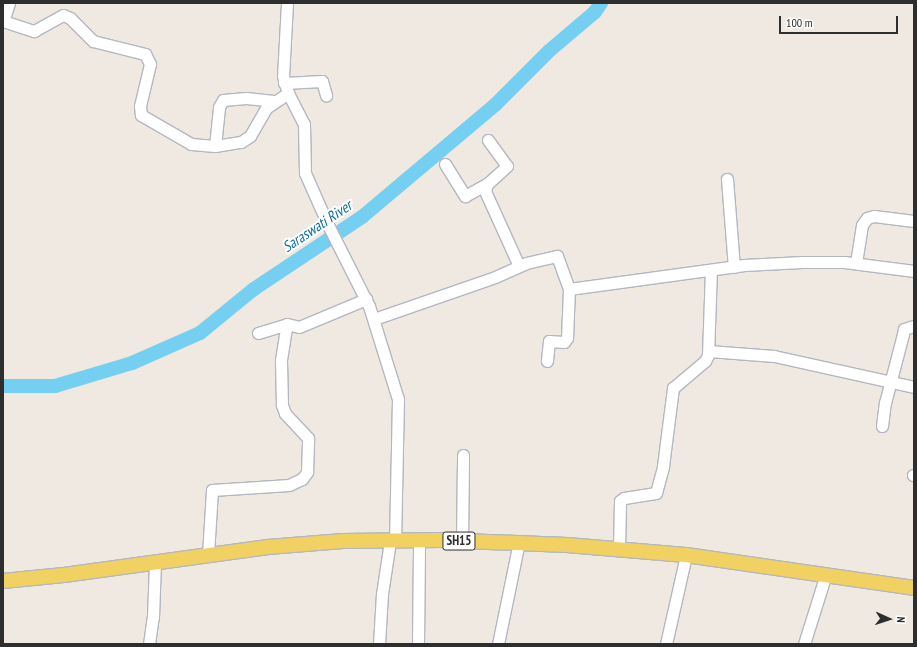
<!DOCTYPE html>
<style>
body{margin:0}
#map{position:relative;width:917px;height:647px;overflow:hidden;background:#efe9e1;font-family:"PT Sans Narrow",sans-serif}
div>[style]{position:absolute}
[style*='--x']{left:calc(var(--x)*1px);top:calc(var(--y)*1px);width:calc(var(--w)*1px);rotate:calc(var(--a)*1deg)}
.river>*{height:14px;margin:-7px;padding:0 7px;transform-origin:7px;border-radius:7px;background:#75cff0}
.roads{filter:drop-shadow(1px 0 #b4b7c1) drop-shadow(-1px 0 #b4b7c1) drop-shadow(0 1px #b4b7c1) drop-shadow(0 -1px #b4b7c1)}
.minor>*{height:11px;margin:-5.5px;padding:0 5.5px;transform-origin:5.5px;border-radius:5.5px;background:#fff}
.major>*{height:14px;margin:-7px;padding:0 7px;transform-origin:7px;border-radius:7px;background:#f2d163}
span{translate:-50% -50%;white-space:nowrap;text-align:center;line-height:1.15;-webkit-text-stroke:4px #fff;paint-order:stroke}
.shield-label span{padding:1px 3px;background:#fff;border:1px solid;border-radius:3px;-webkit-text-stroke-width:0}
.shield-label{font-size:13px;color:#2e2e2e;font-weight:700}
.water-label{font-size:15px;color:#0d6fa3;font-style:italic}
.frame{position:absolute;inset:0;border:4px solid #2e2e2e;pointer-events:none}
.north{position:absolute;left:869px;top:599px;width:40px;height:40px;-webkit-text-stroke:3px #fff;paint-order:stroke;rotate:93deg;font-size:11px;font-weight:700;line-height:16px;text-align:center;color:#2e2e2e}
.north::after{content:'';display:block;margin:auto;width:14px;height:18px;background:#2e2e2e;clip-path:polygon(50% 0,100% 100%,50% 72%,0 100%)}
.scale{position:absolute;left:779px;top:16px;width:119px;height:18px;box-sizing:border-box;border:2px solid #2e2e2e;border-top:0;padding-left:5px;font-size:12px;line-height:14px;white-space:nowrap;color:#2e2e2e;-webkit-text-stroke:3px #fff;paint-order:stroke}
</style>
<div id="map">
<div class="river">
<div style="--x:3;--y:386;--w:52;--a:0"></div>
<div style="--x:55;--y:386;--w:80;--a:-16.6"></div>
<div style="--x:132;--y:363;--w:74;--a:-23.8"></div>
<div style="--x:200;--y:333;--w:70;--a:-39.2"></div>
<div style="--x:254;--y:289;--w:130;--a:-33.7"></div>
<div style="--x:362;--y:217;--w:174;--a:-40.1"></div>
<div style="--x:495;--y:105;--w:76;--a:-45"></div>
<div style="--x:549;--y:51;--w:60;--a:-40.3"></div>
<div style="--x:595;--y:12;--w:11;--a:-56"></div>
</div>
<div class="roads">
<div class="minor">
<div style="--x:9;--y:3;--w:19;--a:108"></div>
<div style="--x:3;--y:21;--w:33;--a:18"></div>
<div style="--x:34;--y:31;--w:33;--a:-29"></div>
<div style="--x:63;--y:15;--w:8;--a:23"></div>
<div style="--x:70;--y:18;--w:33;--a:45"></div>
<div style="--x:93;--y:41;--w:54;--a:14"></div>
<div style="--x:145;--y:54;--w:11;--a:63"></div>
<div style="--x:150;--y:64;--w:43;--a:103.4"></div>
<div style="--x:140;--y:106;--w:9;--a:84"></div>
<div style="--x:141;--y:115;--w:58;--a:30.1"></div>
<div style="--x:191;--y:144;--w:24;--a:5"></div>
<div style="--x:215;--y:146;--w:26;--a:-9"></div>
<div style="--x:241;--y:142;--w:11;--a:-34"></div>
<div style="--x:250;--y:136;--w:32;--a:-60"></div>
<div style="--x:266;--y:108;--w:27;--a:-34"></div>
<div style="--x:287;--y:3;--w:73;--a:93.1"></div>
<div style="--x:283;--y:76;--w:18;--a:74"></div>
<div style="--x:288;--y:93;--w:35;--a:63"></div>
<div style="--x:304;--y:124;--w:49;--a:88.8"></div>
<div style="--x:305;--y:173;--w:57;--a:66.1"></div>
<div style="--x:328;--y:225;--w:91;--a:63.2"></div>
<div style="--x:369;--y:306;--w:97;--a:72.7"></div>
<div style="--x:398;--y:399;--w:142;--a:91.2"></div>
<div style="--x:284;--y:83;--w:38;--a:-3"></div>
<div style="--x:322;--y:81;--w:15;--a:74"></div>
<div style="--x:488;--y:140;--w:32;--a:54"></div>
<div style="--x:507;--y:166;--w:27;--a:138"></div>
<div style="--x:487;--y:184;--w:7;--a:106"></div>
<div style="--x:485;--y:191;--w:82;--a:65.6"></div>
<div style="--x:215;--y:146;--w:39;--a:-84"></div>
<div style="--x:219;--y:107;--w:8;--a:-60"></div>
<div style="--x:223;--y:100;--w:23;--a:-5"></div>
<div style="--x:246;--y:98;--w:30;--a:6"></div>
<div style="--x:445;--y:164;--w:38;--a:58"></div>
<div style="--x:465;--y:196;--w:25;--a:-29"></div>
<div style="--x:727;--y:179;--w:88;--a:85.5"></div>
<div style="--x:856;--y:263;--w:38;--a:-81"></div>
<div style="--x:862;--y:225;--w:9;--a:-54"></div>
<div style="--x:867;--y:218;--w:7;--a:-16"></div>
<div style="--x:874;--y:216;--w:40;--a:7.1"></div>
<div style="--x:569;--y:289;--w:177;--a:-7.8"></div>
<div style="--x:744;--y:265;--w:58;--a:-3"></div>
<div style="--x:802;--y:262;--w:42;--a:0"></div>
<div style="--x:844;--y:262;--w:71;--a:7.3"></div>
<div style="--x:374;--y:319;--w:128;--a:-19.1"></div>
<div style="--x:495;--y:277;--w:34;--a:-24"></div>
<div style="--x:526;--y:263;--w:32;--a:-13"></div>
<div style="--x:557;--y:256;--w:35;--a:70"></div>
<div style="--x:569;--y:289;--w:49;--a:92.3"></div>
<div style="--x:567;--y:338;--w:5;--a:127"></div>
<div style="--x:564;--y:342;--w:15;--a:-176"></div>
<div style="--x:549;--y:341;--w:20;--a:96"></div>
<div style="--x:258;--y:333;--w:30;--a:-17"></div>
<div style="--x:287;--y:324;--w:12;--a:14"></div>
<div style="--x:299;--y:327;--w:73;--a:-22.7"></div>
<div style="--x:709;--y:351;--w:65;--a:4.4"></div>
<div style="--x:774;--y:356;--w:143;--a:12.5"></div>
<div style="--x:882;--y:426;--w:23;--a:-83"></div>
<div style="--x:885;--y:403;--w:71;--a:-75.4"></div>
<div style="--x:903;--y:334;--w:5;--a:-79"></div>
<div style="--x:904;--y:329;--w:10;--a:-17"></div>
<div style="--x:913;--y:475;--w:1;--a:0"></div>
<div style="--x:462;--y:541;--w:86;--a:-89.3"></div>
<div style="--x:619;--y:549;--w:48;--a:-88.8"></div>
<div style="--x:620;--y:501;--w:5;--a:-37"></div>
<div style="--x:624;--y:498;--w:32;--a:-9"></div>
<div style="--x:656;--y:493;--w:28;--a:-75"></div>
<div style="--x:663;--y:466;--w:79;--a:-82.7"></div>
<div style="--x:673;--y:388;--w:42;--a:-40.2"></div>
<div style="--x:705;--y:361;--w:7;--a:-63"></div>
<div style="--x:708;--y:355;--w:85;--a:-88"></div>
<div style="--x:208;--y:554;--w:64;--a:-86.4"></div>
<div style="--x:212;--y:490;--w:77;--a:-3.7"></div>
<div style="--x:289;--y:485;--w:14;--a:-25"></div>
<div style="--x:302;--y:479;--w:9;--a:-54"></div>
<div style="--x:307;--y:472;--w:34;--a:-88"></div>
<div style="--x:308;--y:438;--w:34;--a:-133"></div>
<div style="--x:285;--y:413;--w:9;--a:-111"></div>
<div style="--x:282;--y:405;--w:45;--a:-91.3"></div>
<div style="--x:281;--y:360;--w:36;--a:-81"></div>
<div style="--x:149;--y:644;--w:27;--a:-82"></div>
<div style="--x:153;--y:617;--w:55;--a:-87.9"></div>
<div style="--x:379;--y:644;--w:50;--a:-86.6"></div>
<div style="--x:382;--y:594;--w:54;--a:-81.4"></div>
<div style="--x:418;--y:644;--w:104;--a:-89.4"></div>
<div style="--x:498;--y:644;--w:104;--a:-78.4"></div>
<div style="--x:666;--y:644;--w:91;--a:-77.3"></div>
<div style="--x:804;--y:644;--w:73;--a:-72.6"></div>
</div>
<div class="major">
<div style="--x:3;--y:581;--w:61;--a:-5.6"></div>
<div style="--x:64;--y:575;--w:206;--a:-7.8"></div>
<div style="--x:268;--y:547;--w:75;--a:-4.6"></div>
<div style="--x:343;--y:541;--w:97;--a:-0.6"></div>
<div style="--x:440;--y:540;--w:127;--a:2.3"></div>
<div style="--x:567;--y:545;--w:119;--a:4.8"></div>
<div style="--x:686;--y:555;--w:230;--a:8.2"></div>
</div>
</div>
<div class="shield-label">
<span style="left:459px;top:541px">SH15</span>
</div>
<div class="water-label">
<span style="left:317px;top:226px;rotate:-34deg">Saraswati River</span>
</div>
<div class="frame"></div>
<div class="north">N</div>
<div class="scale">100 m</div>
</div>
